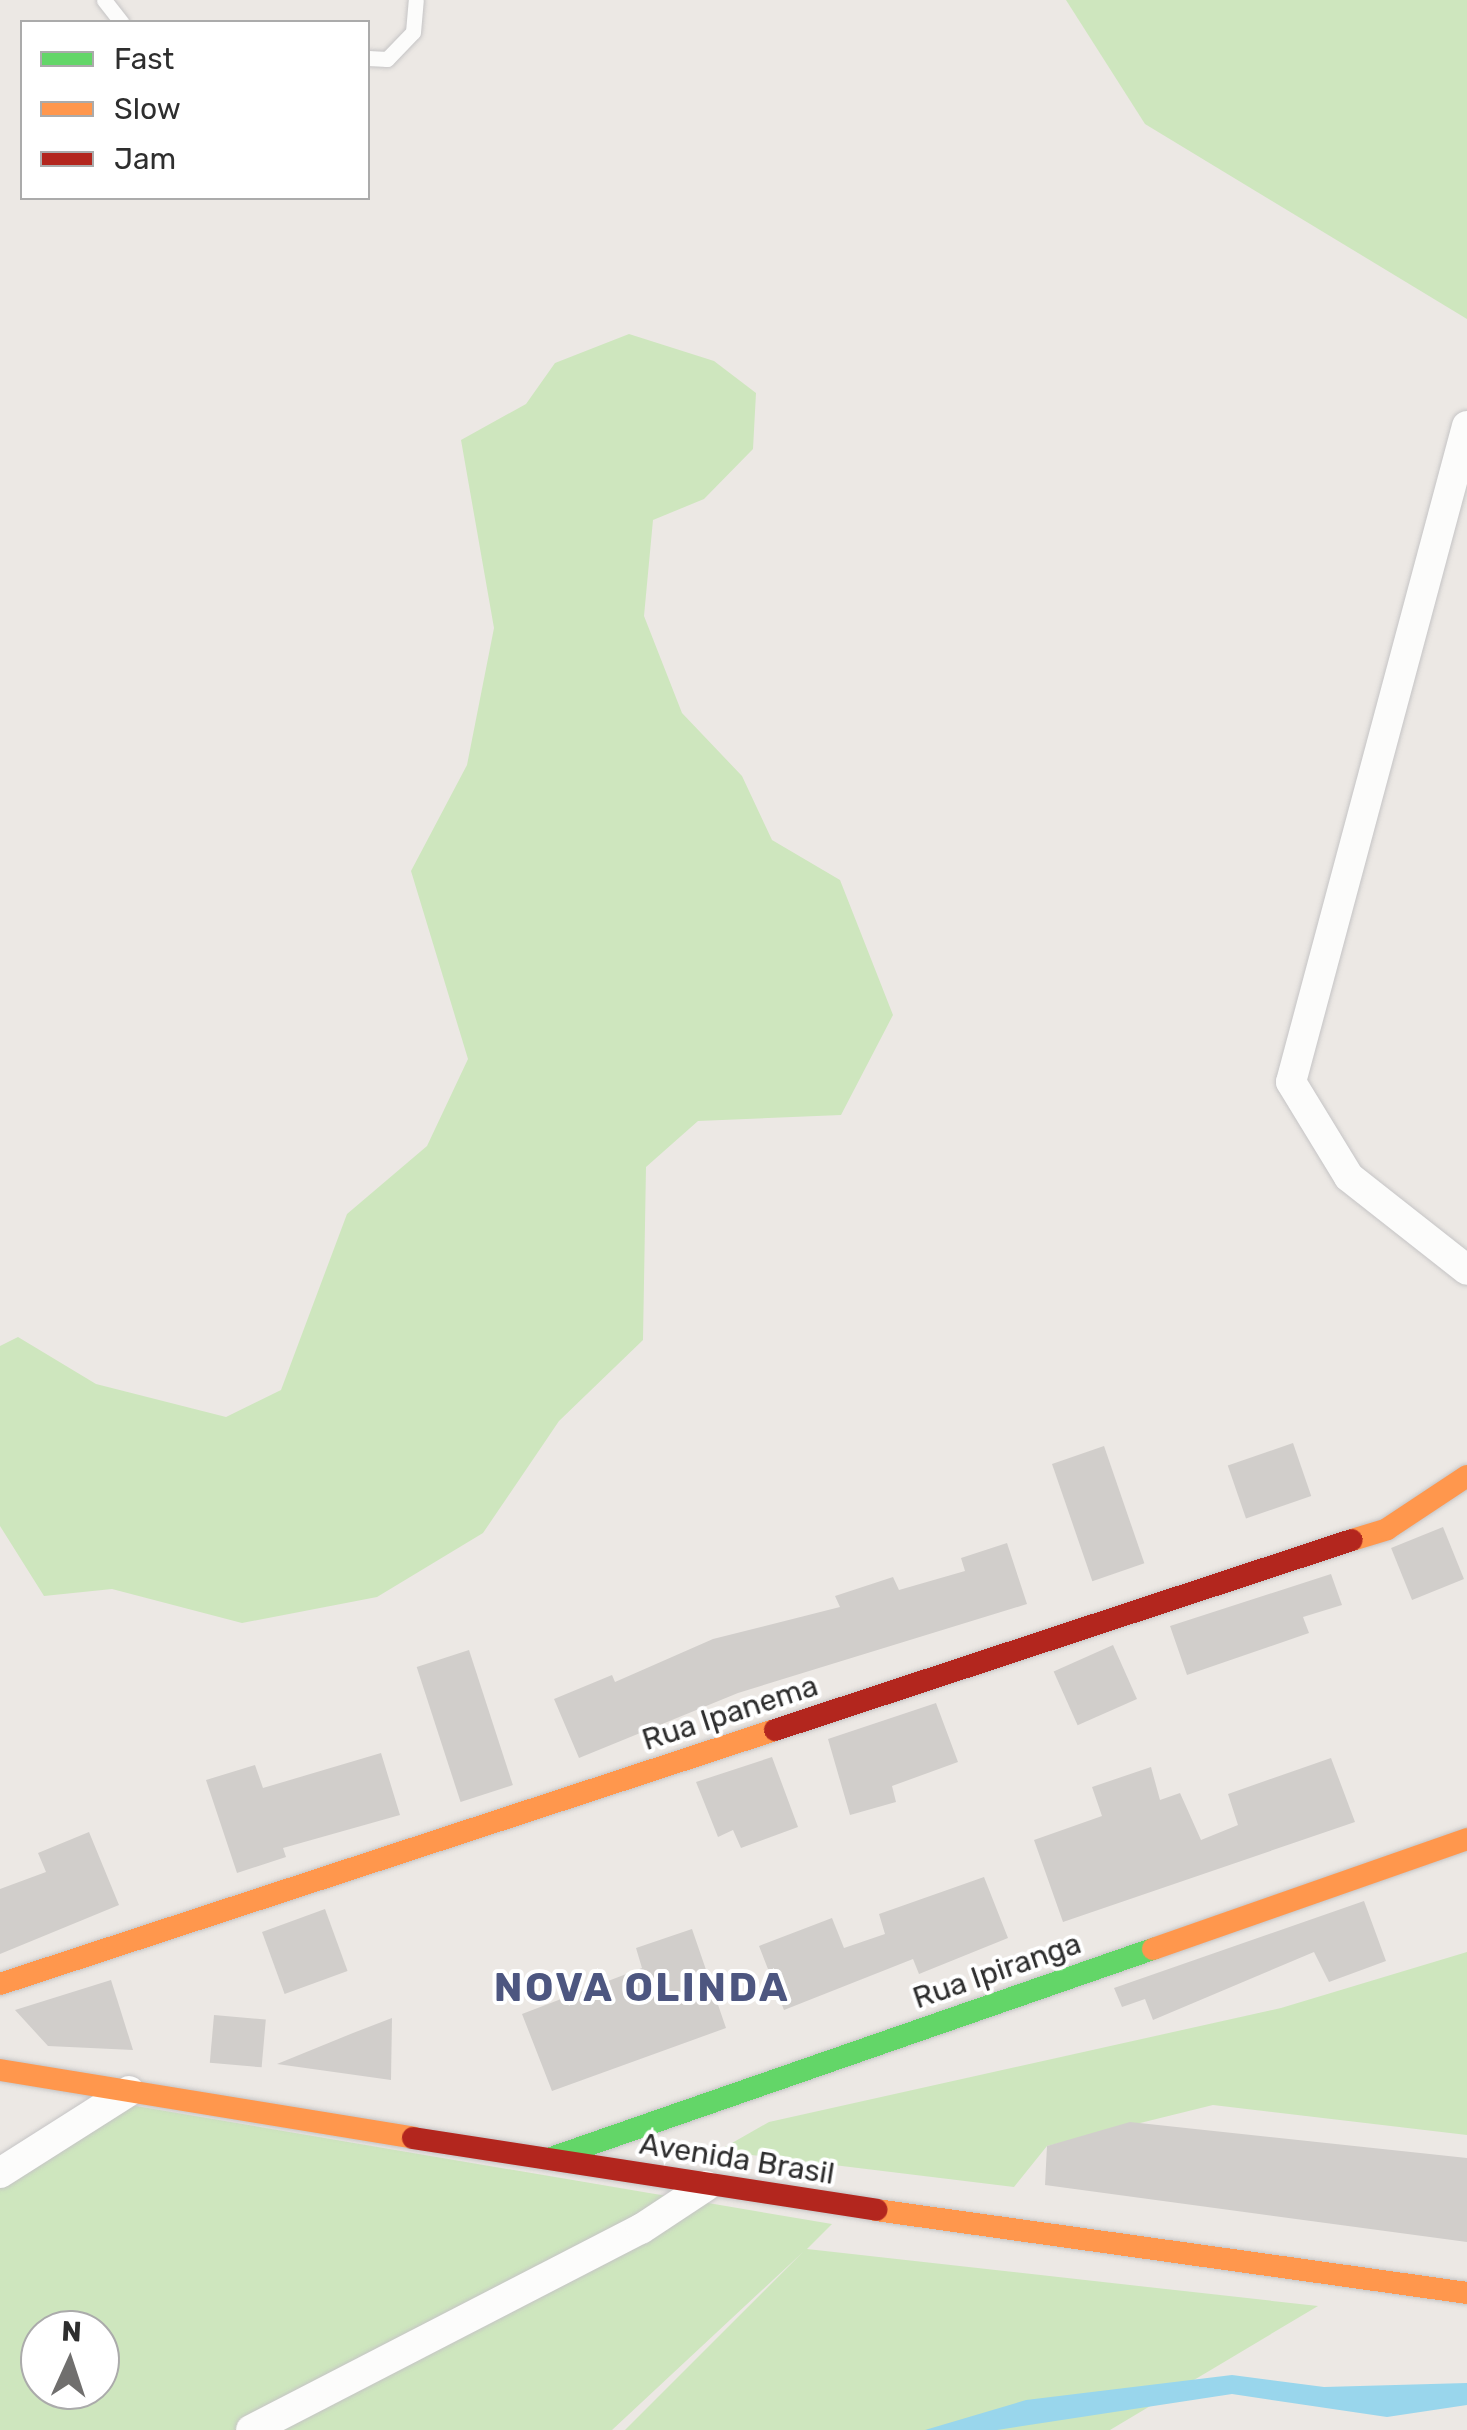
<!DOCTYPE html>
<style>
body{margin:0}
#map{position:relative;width:1467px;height:2430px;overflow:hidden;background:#ece8e4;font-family:Rubik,sans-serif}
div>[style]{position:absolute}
.green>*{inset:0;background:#cee6be}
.water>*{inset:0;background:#99d6ec}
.building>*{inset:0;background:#d1cecb;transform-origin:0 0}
.roads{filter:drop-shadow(0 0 2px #c5c4c5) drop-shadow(0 0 2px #c5c4c5)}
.lane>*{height:15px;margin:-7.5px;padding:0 7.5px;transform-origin:7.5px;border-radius:7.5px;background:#fcfcfb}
.street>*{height:30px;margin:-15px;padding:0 15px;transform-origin:15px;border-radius:15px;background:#fcfcfb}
.fast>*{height:22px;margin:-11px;padding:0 11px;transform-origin:11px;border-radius:11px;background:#63d668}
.slow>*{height:22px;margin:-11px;padding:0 11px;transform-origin:11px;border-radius:11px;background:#ff974d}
.jam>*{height:22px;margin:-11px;padding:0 11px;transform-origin:11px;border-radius:11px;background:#b3261e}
span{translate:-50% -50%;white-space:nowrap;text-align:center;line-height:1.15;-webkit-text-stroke:8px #fff;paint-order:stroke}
.street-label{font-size:30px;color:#2e2e2e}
.district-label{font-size:40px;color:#4d5680;font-weight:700;letter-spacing:2.5px}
.legend{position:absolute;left:20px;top:20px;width:350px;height:180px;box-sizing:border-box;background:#fff;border:2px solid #ababab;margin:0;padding:12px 18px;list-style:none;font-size:30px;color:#2e2e2e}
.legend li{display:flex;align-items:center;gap:20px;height:50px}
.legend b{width:50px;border:2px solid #ababab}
.north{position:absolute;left:20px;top:2310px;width:100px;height:100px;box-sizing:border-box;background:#fff;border:2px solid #ababab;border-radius:50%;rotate:3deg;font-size:28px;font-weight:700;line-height:40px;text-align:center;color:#2e2e2e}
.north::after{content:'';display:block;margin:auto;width:35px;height:45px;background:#706f6e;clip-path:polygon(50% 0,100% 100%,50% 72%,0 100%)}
</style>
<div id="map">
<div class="green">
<i style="clip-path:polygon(1066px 0,1467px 0,1467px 319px,1145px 124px)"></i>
<i style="clip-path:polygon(629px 334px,714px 361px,756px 393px,753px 449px,704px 499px,653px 520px,644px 616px,682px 713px,742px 776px,772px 840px,840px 880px,893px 1015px,841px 1115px,698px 1121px,646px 1167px,643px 1340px,559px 1421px,483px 1533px,377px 1597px,242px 1623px,112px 1589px,44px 1596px,0 1526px,0 1346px,18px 1337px,96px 1384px,226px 1417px,281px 1390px,347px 1214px,427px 1146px,468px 1059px,411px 871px,467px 765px,494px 628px,461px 440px,526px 404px,555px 363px)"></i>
<i style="clip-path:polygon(1467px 1952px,1467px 2135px,1213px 2105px,1047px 2146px,1014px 2187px,718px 2151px,769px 2122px,1281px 2008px)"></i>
<i style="clip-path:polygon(evenodd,124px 2104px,832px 2224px,807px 2249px,1318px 2306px,1110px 2430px,625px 2430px,803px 2252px,612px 2430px,0 2430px,0 2184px,124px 2104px,40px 2330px,100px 2330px,100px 2390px,40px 2390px,40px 2330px)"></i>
</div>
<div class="water">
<i style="clip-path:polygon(1232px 2375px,1324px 2387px,1467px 2383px,1467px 2405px,1387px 2417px,1232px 2394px,997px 2430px,925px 2430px,1026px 2400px)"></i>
</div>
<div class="building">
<i style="left:1293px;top:1443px;width:56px;height:69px;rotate:71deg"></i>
<i style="left:1104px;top:1446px;width:124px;height:55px;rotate:71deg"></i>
<i style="left:1443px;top:1527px;width:56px;height:56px;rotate:68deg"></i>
<i style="clip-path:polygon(1007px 1543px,1027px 1604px,738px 1693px,579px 1758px,554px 1699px,612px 1675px,615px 1682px,713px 1639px,840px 1607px,835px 1596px,893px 1577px,899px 1590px,965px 1571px,961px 1558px)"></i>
<i style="clip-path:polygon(1331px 1574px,1342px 1605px,1303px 1617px,1309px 1633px,1187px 1675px,1170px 1626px)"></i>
<i style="left:1113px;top:1645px;width:59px;height:65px;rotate:66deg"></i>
<i style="left:469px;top:1650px;width:142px;height:55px;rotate:72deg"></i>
<i style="clip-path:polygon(936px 1703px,958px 1762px,892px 1786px,896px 1802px,850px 1815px,828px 1739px)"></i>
<i style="clip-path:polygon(381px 1753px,400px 1815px,283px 1848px,286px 1857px,237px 1873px,206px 1780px,255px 1765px,263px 1788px)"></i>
<i style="clip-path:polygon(772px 1757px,798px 1827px,741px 1848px,733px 1830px,718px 1837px,696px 1782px)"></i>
<i style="clip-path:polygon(1331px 1758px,1355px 1822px,1063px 1922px,1034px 1840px,1102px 1816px,1092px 1787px,1151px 1767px,1160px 1800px,1180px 1793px,1201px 1840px,1238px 1825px,1228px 1794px)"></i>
<i style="clip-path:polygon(89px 1832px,119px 1905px,0 1954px,0 1889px,46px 1872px,38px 1853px)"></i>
<i style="clip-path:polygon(984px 1877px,1008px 1938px,919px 1974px,913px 1959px,784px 2010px,759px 1946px,832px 1918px,844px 1948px,885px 1934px,879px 1914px)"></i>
<i style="clip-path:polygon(1364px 1901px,1386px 1961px,1329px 1982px,1314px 1952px,1153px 2020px,1145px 1999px,1122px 2007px,1114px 1988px)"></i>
<i style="left:325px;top:1909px;width:66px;height:67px;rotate:70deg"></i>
<i style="clip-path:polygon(692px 1929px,726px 2028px,552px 2091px,522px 2014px,642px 1968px,636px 1948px)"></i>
<i style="clip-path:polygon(111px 1980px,133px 2050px,48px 2046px,15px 2010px)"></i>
<i style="left:214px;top:2015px;width:52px;height:48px;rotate:5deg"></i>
<i style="clip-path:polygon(392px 2018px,391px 2080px,277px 2064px,353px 2033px)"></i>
<i style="clip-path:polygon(1130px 2122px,1467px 2158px,1467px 2242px,1045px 2185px,1047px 2146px)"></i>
</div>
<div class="roads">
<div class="lane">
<i style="left:104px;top:0;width:28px;rotate:52deg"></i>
<i style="left:368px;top:58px;width:19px;rotate:3deg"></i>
<i style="left:387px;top:59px;width:37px;rotate:-46deg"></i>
<i style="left:413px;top:32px;width:32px;rotate:-85deg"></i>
</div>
<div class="street">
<i style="left:1467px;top:426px;width:679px;rotate:105.02deg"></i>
<i style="left:1291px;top:1082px;width:111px;rotate:58.6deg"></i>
<i style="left:1349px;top:1177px;width:150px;rotate:38.2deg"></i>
<i style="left:0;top:2173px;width:153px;rotate:-32.4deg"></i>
<i style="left:251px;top:2430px;width:439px;rotate:-27.3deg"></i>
<i style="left:641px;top:2229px;width:78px;rotate:-33.5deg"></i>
</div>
<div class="fast">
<i style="left:551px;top:2158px;width:637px;rotate:-19.15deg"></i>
</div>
<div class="slow">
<i style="left:1352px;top:1540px;width:37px;rotate:-17deg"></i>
<i style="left:1387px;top:1529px;width:96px;rotate:-33.5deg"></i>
<i style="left:1153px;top:1949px;width:333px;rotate:-19.3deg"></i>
<i style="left:0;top:1984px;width:816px;rotate:-18.15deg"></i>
<i style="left:0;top:2070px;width:419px;rotate:9.3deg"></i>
<i style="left:876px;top:2210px;width:597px;rotate:7.99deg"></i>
</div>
<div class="jam">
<i style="left:775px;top:1730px;width:607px;rotate:-18.23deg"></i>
<i style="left:413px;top:2138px;width:469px;rotate:8.8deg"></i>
</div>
</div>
<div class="street-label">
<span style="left:730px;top:1713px;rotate:-18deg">Rua Ipanema</span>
<span style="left:997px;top:1971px;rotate:-19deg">Rua Ipiranga</span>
<span style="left:737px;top:2159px;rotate:9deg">Avenida Brasil</span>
</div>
<div class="district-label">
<span style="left:642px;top:1988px">NOVA OLINDA</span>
</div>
<ul class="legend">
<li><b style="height:12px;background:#63d668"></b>Fast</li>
<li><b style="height:12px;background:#ff974d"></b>Slow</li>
<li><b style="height:12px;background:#b3261e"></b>Jam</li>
</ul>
<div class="north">N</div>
</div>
